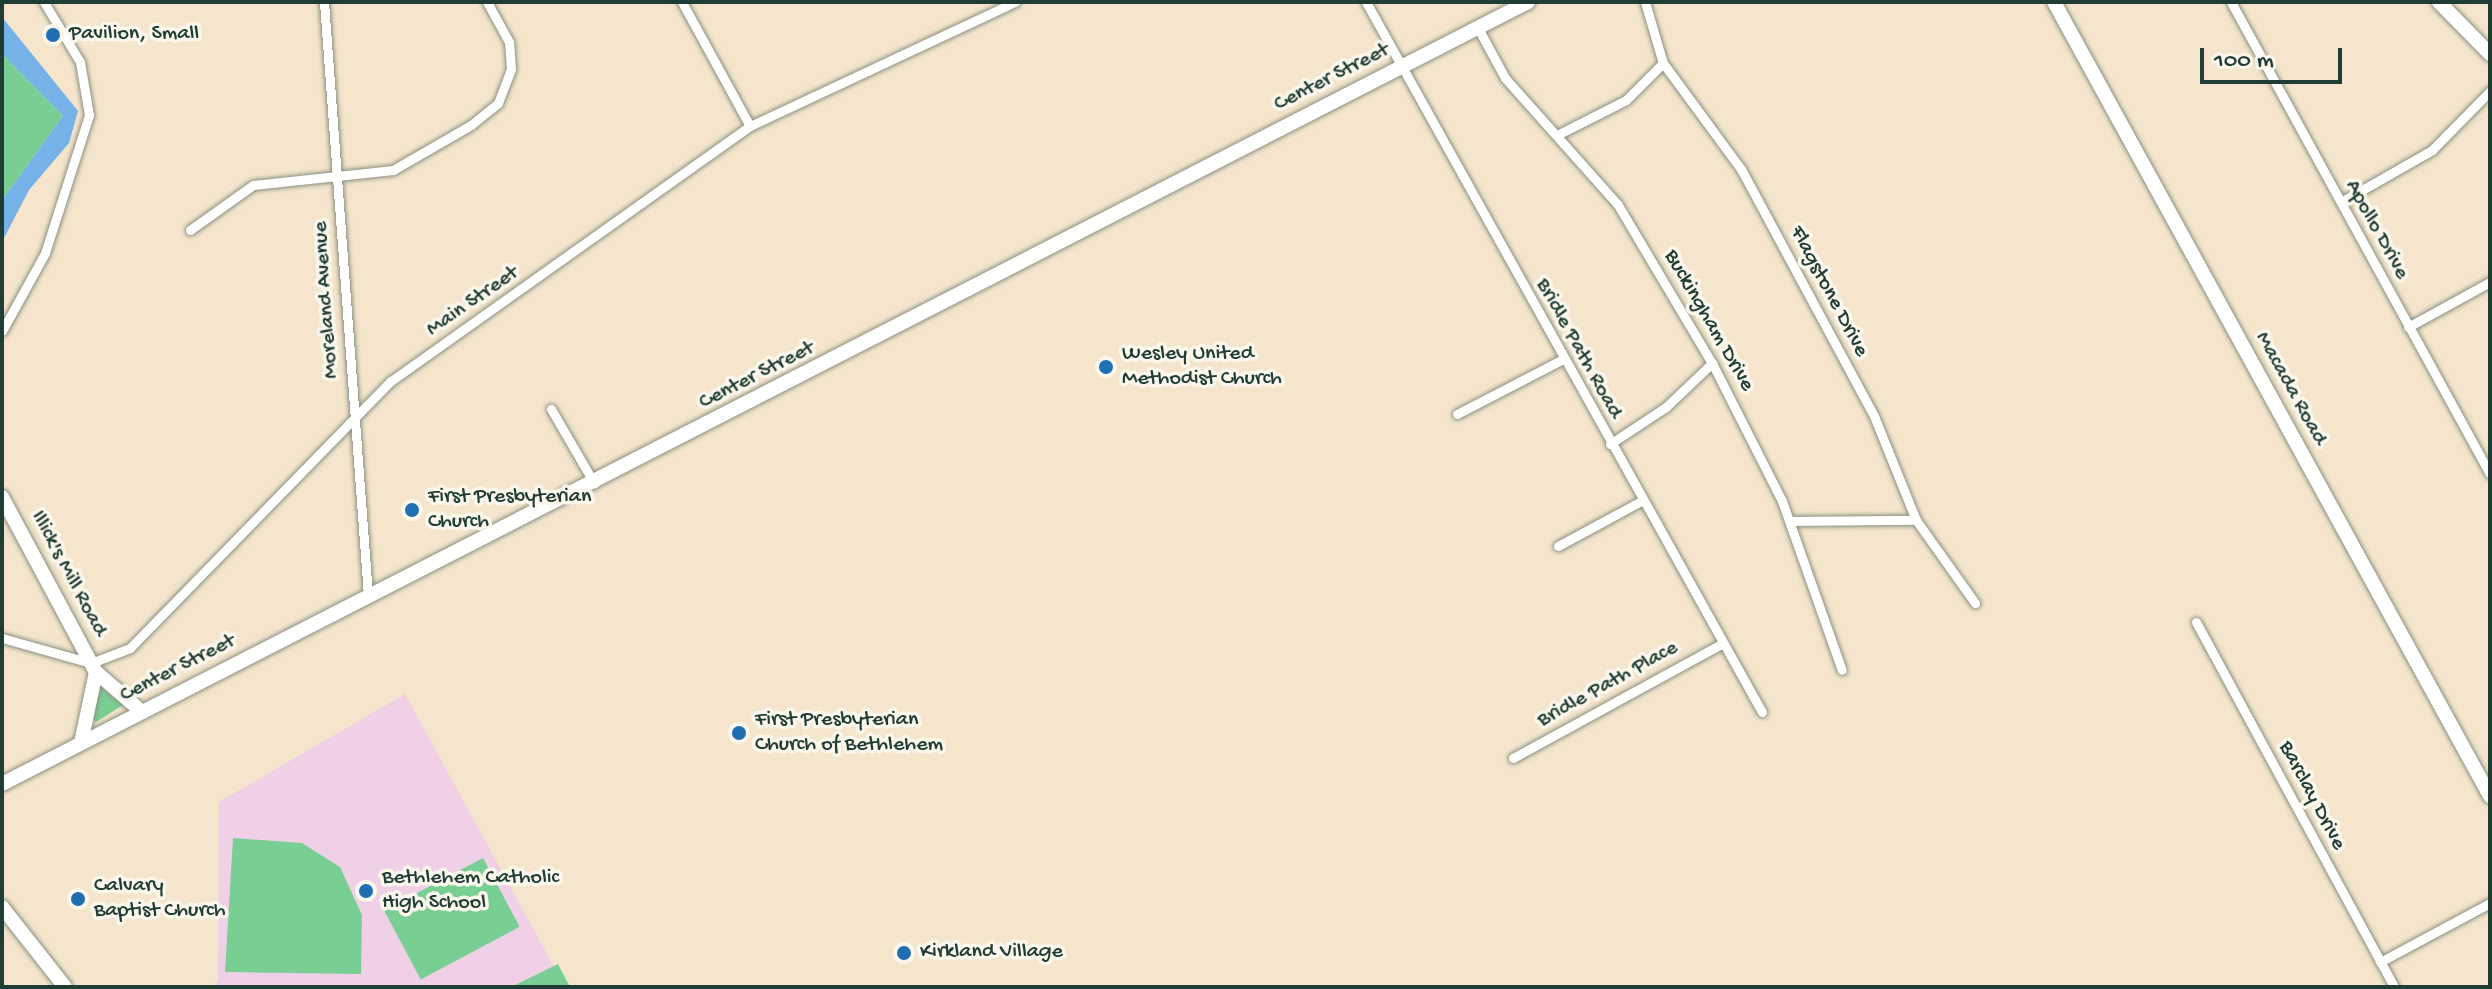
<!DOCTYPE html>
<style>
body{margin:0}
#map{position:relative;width:2492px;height:989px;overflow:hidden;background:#f4e5cc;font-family:"Gochi Hand",sans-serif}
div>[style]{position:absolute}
.built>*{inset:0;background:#efd0e6}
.green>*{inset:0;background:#79cf93;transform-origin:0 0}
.water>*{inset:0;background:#76b2e8}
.roads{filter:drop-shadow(0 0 2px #8a9180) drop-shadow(0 0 2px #8a9180)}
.street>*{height:9px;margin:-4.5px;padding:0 4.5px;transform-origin:4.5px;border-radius:4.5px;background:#fff}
.secondary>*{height:14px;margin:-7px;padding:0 7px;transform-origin:7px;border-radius:7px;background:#fff}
.primary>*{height:14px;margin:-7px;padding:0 7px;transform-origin:7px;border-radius:7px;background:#fff}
.dots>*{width:22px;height:22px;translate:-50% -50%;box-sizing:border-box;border:4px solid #fbf7ec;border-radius:50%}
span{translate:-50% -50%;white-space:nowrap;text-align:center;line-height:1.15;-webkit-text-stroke:7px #fbf7ec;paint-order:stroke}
.poi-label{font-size:22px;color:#1f3d34}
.left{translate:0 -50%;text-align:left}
.street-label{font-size:22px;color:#1f3d34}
.frame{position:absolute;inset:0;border:4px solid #1f3d34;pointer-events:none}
.scale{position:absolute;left:2200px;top:48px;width:142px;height:36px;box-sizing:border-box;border:4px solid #1f3d34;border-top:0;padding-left:10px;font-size:24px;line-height:28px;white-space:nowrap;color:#1f3d34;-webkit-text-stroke:6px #fbf7ec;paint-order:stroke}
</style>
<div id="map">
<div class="built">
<i style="clip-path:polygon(405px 694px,565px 987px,212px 987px,218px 981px,219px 802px)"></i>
</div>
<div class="green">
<i style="clip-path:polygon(2px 54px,63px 116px,2px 200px)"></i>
<i style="clip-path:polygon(101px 687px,123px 705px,96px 722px,90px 717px)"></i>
<i style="clip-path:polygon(233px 838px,302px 843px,340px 867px,362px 915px,361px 974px,225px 972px)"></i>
<i style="left:483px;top:858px;width:78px;height:112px;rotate:62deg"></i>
<i style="clip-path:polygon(558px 964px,570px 987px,511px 987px)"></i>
</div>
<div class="water">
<i style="clip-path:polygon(2px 17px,78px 111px,69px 143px,29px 190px,2px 242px,2px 200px,63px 116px,2px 54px)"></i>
</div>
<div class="roads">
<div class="street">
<i style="left:324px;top:2px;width:596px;rotate:85.76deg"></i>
<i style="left:682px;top:2px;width:141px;rotate:61.3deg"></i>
<i style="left:1366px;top:2px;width:813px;rotate:60.85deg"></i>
<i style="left:1645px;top:2px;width:64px;rotate:73.6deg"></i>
<i style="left:1663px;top:63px;width:132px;rotate:53.7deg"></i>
<i style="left:1741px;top:169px;width:281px;rotate:61.7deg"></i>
<i style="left:1874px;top:416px;width:112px;rotate:68deg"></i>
<i style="left:1916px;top:520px;width:102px;rotate:54.6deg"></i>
<i style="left:2231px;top:2px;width:538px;rotate:61.25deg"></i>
<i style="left:1478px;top:28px;width:57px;rotate:61.6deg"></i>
<i style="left:1505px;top:78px;width:170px;rotate:48.3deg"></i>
<i style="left:1618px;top:205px;width:184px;rotate:59.3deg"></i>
<i style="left:1712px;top:363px;width:155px;rotate:63.1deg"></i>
<i style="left:1782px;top:501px;width:179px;rotate:70.5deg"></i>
<i style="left:1561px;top:133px;width:73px;rotate:-26.9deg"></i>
<i style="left:1626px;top:100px;width:52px;rotate:-45deg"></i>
<i style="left:2341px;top:202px;width:105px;rotate:-29.7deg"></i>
<i style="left:2432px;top:150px;width:83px;rotate:-45.5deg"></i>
<i style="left:190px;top:230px;width:77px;rotate:-35.5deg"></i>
<i style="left:253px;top:185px;width:141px;rotate:-6.1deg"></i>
<i style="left:393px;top:170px;width:90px;rotate:-30deg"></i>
<i style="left:471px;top:125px;width:35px;rotate:-39deg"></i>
<i style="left:498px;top:103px;width:36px;rotate:-69deg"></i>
<i style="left:511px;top:69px;width:27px;rotate:-94deg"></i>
<i style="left:509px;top:42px;width:46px;rotate:-118.8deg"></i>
<i style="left:2408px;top:327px;width:94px;rotate:-28.8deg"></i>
<i style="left:2px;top:331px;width:89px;rotate:-61.1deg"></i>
<i style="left:45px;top:253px;width:145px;rotate:-72.3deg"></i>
<i style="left:89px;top:115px;width:54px;rotate:-99.6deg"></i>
<i style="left:80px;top:62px;width:70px;rotate:-121deg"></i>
<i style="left:551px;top:409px;width:86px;rotate:59.8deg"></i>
<i style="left:1457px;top:414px;width:119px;rotate:-27.4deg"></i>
<i style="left:1610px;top:444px;width:67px;rotate:-33.5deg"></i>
<i style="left:1666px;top:407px;width:64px;rotate:-43.7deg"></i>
<i style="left:1790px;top:521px;width:126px;rotate:-0.5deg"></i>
<i style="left:1558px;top:546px;width:97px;rotate:-28.4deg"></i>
<i style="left:2196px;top:622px;width:415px;rotate:61.5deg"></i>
<i style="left:2px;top:638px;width:92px;rotate:15.7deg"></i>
<i style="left:91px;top:663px;width:42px;rotate:-21deg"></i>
<i style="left:130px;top:648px;width:373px;rotate:-45.7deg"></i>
<i style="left:391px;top:381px;width:440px;rotate:-35.4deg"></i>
<i style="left:750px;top:126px;width:293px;rotate:-25.1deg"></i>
<i style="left:1513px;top:758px;width:237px;rotate:-28.7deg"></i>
<i style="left:2380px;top:962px;width:125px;rotate:-28.2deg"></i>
</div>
<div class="secondary">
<i style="left:2054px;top:2px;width:906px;rotate:61.23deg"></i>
<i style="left:2439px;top:2px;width:73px;rotate:45.6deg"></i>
<i style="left:2px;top:497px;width:199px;rotate:61.8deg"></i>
<i style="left:96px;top:672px;width:61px;rotate:41deg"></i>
<i style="left:81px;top:743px;width:73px;rotate:-78.1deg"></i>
<i style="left:2px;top:907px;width:102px;rotate:51.8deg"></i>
</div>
<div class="primary">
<i style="left:2px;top:784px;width:1715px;rotate:-27.13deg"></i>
</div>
</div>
<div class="dots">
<i style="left:53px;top:35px;background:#1f6fb2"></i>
<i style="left:1106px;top:367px;background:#1f6fb2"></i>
<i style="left:412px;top:510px;background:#1f6fb2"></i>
<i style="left:739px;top:733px;background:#1f6fb2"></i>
<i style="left:366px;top:891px;background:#1f6fb2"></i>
<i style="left:78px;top:899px;background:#1f6fb2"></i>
<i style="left:904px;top:953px;background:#1f6fb2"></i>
</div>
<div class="poi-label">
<span class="left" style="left:69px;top:35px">Pavilion, Small</span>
<span class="left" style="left:1122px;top:367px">Wesley United<br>Methodist Church</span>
<span class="left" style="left:428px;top:510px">First Presbyterian<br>Church</span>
<span class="left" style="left:755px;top:733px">First Presbyterian<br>Church of Bethlehem</span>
<span class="left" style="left:382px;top:891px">Bethlehem Catholic<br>High School</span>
<span class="left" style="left:94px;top:899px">Calvary<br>Baptist Church</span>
<span class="left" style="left:920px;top:953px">Kirkland Village</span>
</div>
<div class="street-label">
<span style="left:1332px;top:78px;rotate:-27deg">Center Street</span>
<span style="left:2376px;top:230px;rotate:61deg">Apollo Drive</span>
<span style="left:1828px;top:292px;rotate:62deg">Flagstone Drive</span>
<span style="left:327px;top:300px;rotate:-94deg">Moreland Avenue</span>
<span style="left:473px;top:302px;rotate:-35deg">Main Street</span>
<span style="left:1708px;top:321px;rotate:60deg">Buckingham Drive</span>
<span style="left:1578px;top:349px;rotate:61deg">Bridle Path Road</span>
<span style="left:757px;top:376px;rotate:-27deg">Center Street</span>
<span style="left:2290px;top:389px;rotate:61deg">Macada Road</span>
<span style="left:68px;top:574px;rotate:62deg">Illick's Mill Road</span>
<span style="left:178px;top:669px;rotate:-27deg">Center Street</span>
<span style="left:1608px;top:685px;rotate:-29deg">Bridle Path Place</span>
<span style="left:2311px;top:796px;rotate:62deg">Barclay Drive</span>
</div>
<div class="frame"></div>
<div class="scale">100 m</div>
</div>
